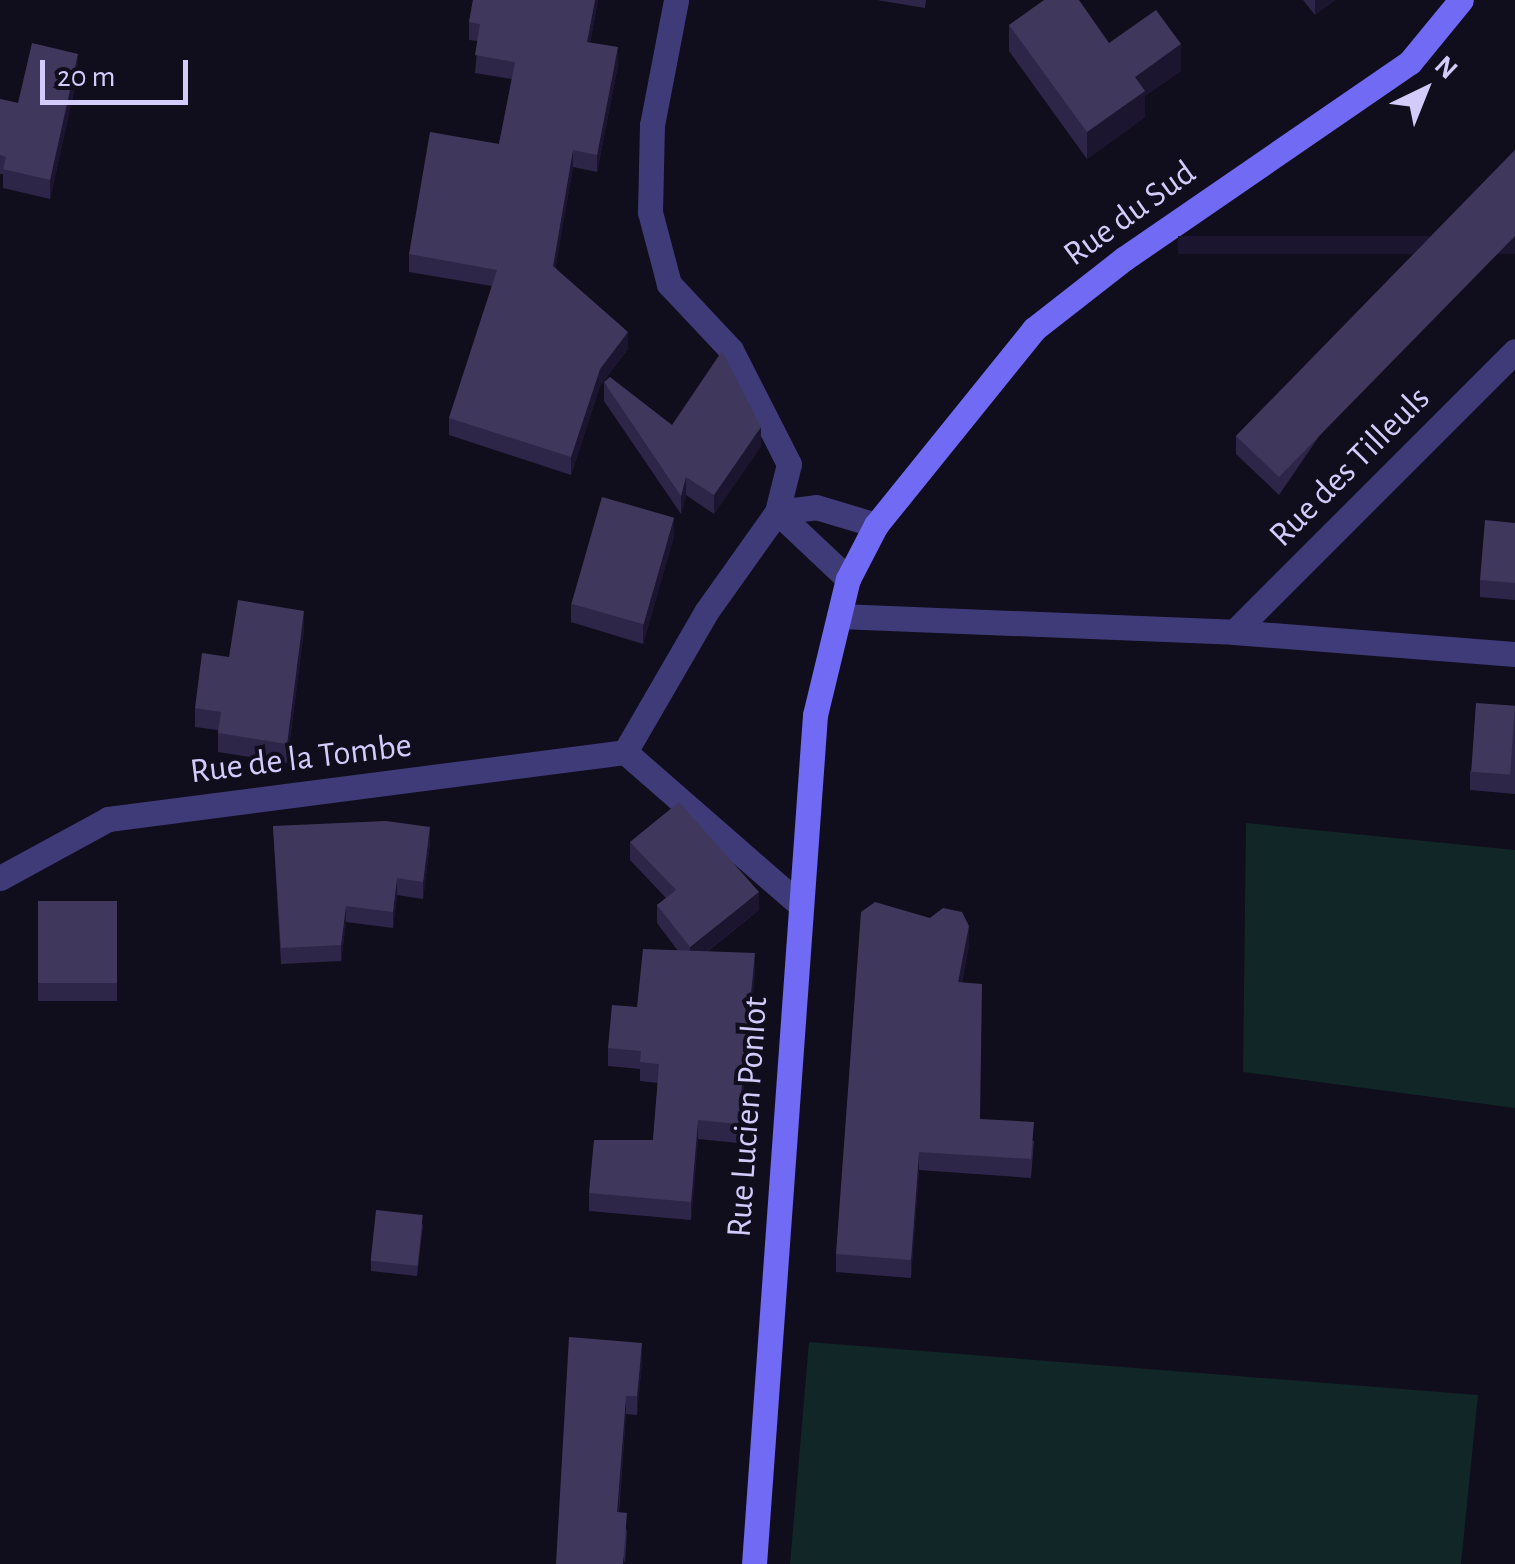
<!DOCTYPE html>
<style>
body{margin:0}
#map{position:relative;width:1515px;height:1564px;overflow:hidden;background:#100d1d;font-family:"Alegreya Sans",sans-serif}
div>[style]{position:absolute}
.green>*{inset:0;background:#112626}
.street>*{height:25px;margin:-12.5px;padding:0 12.5px;transform-origin:12.5px;border-radius:12.5px;background:#3f3b79}
.secondary>*{height:25px;margin:-12.5px;padding:0 12.5px;transform-origin:12.5px;border-radius:12.5px;background:#716af4}
.wall>*{inset:0;background:#2e2649;transform-origin:0 0}
.shaded-wall>*{inset:0;background:#1b1530;transform-origin:0 0}
.building>*{inset:0;background:#40385c;transform-origin:0 0}
span{translate:-50% -50%;white-space:nowrap;text-align:center;line-height:1.15;-webkit-text-stroke:8px #100d1d;paint-order:stroke}
.street-label{font-size:35px;color:#d3ccfb}
.north{position:absolute;left:1375px;top:40px;width:100px;height:100px;-webkit-text-stroke:8px #100d1d;paint-order:stroke;rotate:43deg;font-size:28px;font-weight:700;line-height:40px;text-align:center;color:#d3ccfb}
.north::after{content:'';display:block;margin:auto;width:35px;height:45px;background:#d3ccfb;clip-path:polygon(50% 0,100% 100%,50% 72%,0 100%)}
.scale{position:absolute;left:40px;top:60px;width:148px;height:45px;box-sizing:border-box;border:5px solid #d3ccfb;border-top:0;padding-left:12px;font-size:30px;line-height:35px;white-space:nowrap;color:#d3ccfb;-webkit-text-stroke:8px #100d1d;paint-order:stroke}
</style>
<div id="map">
<div class="green">
<i style="clip-path:polygon(1246px 823px,1515px 850px,1515px 1108px,1243px 1072px)"></i>
<i style="clip-path:polygon(809px 1342px,1478px 1395px,1461px 1564px,790px 1564px)"></i>
</div>
<div class="street">
<i style="left:777px;top:512px;width:39px;rotate:-7deg"></i>
<i style="left:816px;top:507px;width:63px;rotate:16.7deg"></i>
<i style="left:777px;top:512px;width:98px;rotate:43.3deg"></i>
<i style="left:839px;top:616px;width:395px;rotate:2.3deg"></i>
<i style="left:1234px;top:632px;width:282px;rotate:4.5deg"></i>
<i style="left:1234px;top:632px;width:397px;rotate:-45deg"></i>
<i style="left:625px;top:752px;width:162px;rotate:-59.9deg"></i>
<i style="left:706px;top:612px;width:123px;rotate:-54.6deg"></i>
<i style="left:777px;top:512px;width:49px;rotate:-76deg"></i>
<i style="left:789px;top:464px;width:128px;rotate:-117deg"></i>
<i style="left:731px;top:350px;width:91px;rotate:-133.2deg"></i>
<i style="left:669px;top:284px;width:74px;rotate:-104.8deg"></i>
<i style="left:650px;top:212px;width:87px;rotate:-88.7deg"></i>
<i style="left:652px;top:125px;width:127px;rotate:-79.1deg"></i>
<i style="left:625px;top:752px;width:230px;rotate:41.1deg"></i>
<i style="left:0;top:878px;width:123px;rotate:-28.6deg"></i>
<i style="left:108px;top:819px;width:521px;rotate:-7.38deg"></i>
</div>
<div class="secondary">
<i style="left:754px;top:1564px;width:851px;rotate:-85.89deg"></i>
<i style="left:815px;top:715px;width:140px;rotate:-76.4deg"></i>
<i style="left:848px;top:579px;width:61px;rotate:-62.6deg"></i>
<i style="left:876px;top:525px;width:252px;rotate:-51.1deg"></i>
<i style="left:1034px;top:329px;width:115px;rotate:-38deg"></i>
<i style="left:1125px;top:258px;width:346px;rotate:-34.5deg"></i>
<i style="left:1410px;top:62px;width:80px;rotate:-50.6deg"></i>
</div>
<div class="wall">
<i style="clip-path:polygon(473px 0,598px 0,590px 43px,618px 65px,597px 172px,573px 167px,555px 269px,628px 349px,600px 386px,571px 475px,449px 435px,449px 418px,492px 286px,409px 272px,409px 254px,499px 144px,512px 79px,475px 73px,478px 41px,469px 40px,469px 22px)"></i>
<i style="clip-path:polygon(877px 0,926px 0,925px 8px)"></i>
<i style="clip-path:polygon(1303px 0,1335px 0,1315px 15px)"></i>
<i style="clip-path:polygon(1009px 25px,1109px 43px,1181px 71px,1145px 96px,1145px 117px,1087px 159px,1009px 51px)"></i>
<i style="clip-path:polygon(78px 73px,50px 199px,3px 188px,3px 174px,0 174px,0 99px,18px 103px)"></i>
<i style="clip-path:polygon(1515px 150px,1279px 495px,1236px 454px,1236px 436px)"></i>
<i style="clip-path:polygon(604px 382px,672px 425px,761px 446px,714px 514px,686px 495px,681px 514px,604px 401px)"></i>
<i style="clip-path:polygon(1515px 523px,1515px 600px,1480px 597px,1480px 580px)"></i>
<i style="clip-path:polygon(674px 536px,643px 644px,571px 622px,571px 604px)"></i>
<i style="clip-path:polygon(304px 630px,287px 763px,218px 752px,218px 730px,195px 727px,195px 708px,229px 657px)"></i>
<i style="clip-path:polygon(1515px 706px,1515px 794px,1470px 790px,1470px 772px)"></i>
<i style="clip-path:polygon(273px 826px,430px 843px,423px 899px,397px 895px,393px 928px,346px 922px,341px 961px,281px 964px)"></i>
<i style="clip-path:polygon(630px 842px,759px 910px,707px 952px,755px 972px,738px 1143px,698px 1139px,691px 1220px,589px 1211px,589px 1193px,653px 1140px,658px 1083px,640px 1081px,640px 1069px,608px 1066px,608px 1048px,678px 951px,657px 923px,657px 905px,666px 898px,630px 860px)"></i>
<i style="left:38px;top:901px;width:79px;height:100px"></i>
<i style="clip-path:polygon(969px 945px,962px 982px,980px 1119px,1034px 1141px,1031px 1178px,919px 1170px,911px 1278px,836px 1272px,836px 1254px)"></i>
<i style="clip-path:polygon(423px 1224px,417px 1276px,371px 1271px,371px 1261px)"></i>
<i style="clip-path:polygon(569px 1337px,642px 1361px,637px 1415px,626px 1414px,619px 1512px,627px 1531px,625px 1564px)"></i>
</div>
<div class="shaded-wall">
<i style="clip-path:polygon(595px 0,598px 0,587px 60px,587px 42px)"></i>
<i style="clip-path:polygon(1315px 0,1335px 0,1315px 15px)"></i>
<i style="clip-path:polygon(1181px 44px,1181px 71px,1145px 96px,1145px 117px,1087px 159px,1087px 132px,1135px 77px)"></i>
<i style="clip-path:polygon(618px 47px,618px 65px,597px 172px,597px 155px)"></i>
<i style="clip-path:polygon(78px 54px,78px 73px,50px 199px,50px 180px)"></i>
<i style="clip-path:polygon(573px 150px,573px 167px,553px 284px,553px 266px)"></i>
<i style="left:1515px;top:236px;width:18px;height:337px;rotate:90deg"></i>
<i style="clip-path:polygon(628px 332px,628px 349px,600px 386px,571px 475px,571px 457px,600px 369px)"></i>
<i style="clip-path:polygon(761px 427px,761px 446px,714px 514px,714px 495px)"></i>
<i style="clip-path:polygon(686px 477px,686px 495px,681px 514px,681px 496px)"></i>
<i style="clip-path:polygon(674px 518px,674px 536px,643px 644px,643px 626px)"></i>
<i style="clip-path:polygon(304px 611px,304px 630px,287px 763px,287px 744px)"></i>
<i style="clip-path:polygon(430px 827px,430px 843px,423px 899px,423px 882px)"></i>
<i style="clip-path:polygon(397px 878px,397px 895px,393px 928px,393px 912px)"></i>
<i style="clip-path:polygon(759px 892px,759px 910px,690px 965px,690px 947px)"></i>
<i style="clip-path:polygon(346px 906px,346px 922px,341px 961px,341px 945px)"></i>
<i style="clip-path:polygon(969px 926px,969px 945px,958px 1000px,958px 982px)"></i>
<i style="clip-path:polygon(755px 953px,755px 972px,738px 1143px,738px 1124px)"></i>
<i style="clip-path:polygon(698px 1120px,698px 1139px,691px 1220px,691px 1202px)"></i>
<i style="clip-path:polygon(919px 1152px,919px 1170px,911px 1278px,911px 1260px)"></i>
<i style="clip-path:polygon(642px 1343px,642px 1361px,637px 1415px,637px 1396px)"></i>
<i style="clip-path:polygon(626px 1396px,626px 1414px,617px 1531px,617px 1512px)"></i>
</div>
<div class="building">
<i style="clip-path:polygon(473px 0,595px 0,587px 42px,618px 47px,597px 155px,573px 150px,553px 266px,628px 332px,600px 369px,571px 457px,449px 418px,497px 270px,409px 254px,430px 132px,499px 144px,515px 62px,475px 55px,480px 24px,469px 22px)"></i>
<i style="clip-path:polygon(1044px 0,1079px 0,1109px 43px,1156px 10px,1181px 44px,1135px 77px,1145px 91px,1087px 132px,1009px 25px)"></i>
<i style="clip-path:polygon(32px 43px,78px 54px,50px 180px,3px 169px,6px 157px,0 155px,0 99px,18px 103px)"></i>
<i style="clip-path:polygon(1515px 150px,1515px 236px,1279px 477px,1236px 436px)"></i>
<i style="clip-path:polygon(722px 351px,761px 427px,714px 495px,686px 477px,681px 496px,604px 382px,610px 377px,672px 425px)"></i>
<i style="left:602px;top:497px;width:75px;height:111px;rotate:16deg"></i>
<i style="clip-path:polygon(1485px 520px,1515px 523px,1515px 583px,1480px 580px)"></i>
<i style="clip-path:polygon(238px 600px,304px 611px,287px 744px,218px 733px,221px 712px,195px 708px,202px 653px,229px 657px)"></i>
<i style="left:1476px;top:703px;width:39px;height:69px;rotate:4deg"></i>
<i style="clip-path:polygon(679px 802px,759px 892px,690px 947px,657px 905px,676px 890px,630px 842px)"></i>
<i style="clip-path:polygon(386px 821px,430px 827px,423px 882px,397px 878px,393px 912px,346px 906px,341px 945px,281px 948px,273px 826px)"></i>
<i style="left:38px;top:901px;width:79px;height:82px"></i>
<i style="clip-path:polygon(875px 902px,930px 918px,943px 908px,962px 912px,969px 926px,958px 982px,982px 984px,980px 1119px,1034px 1122px,1031px 1159px,919px 1152px,911px 1260px,836px 1254px,861px 912px)"></i>
<i style="clip-path:polygon(643px 949px,755px 953px,738px 1124px,698px 1120px,691px 1202px,589px 1193px,594px 1140px,653px 1140px,659px 1064px,640px 1062px,641px 1051px,608px 1048px,612px 1005px,637px 1007px)"></i>
<i style="left:376px;top:1210px;width:47px;height:51px;rotate:6deg"></i>
<i style="clip-path:polygon(569px 1337px,642px 1343px,637px 1396px,626px 1396px,617px 1512px,627px 1513px,623px 1564px,556px 1564px)"></i>
</div>
<div class="street-label">
<span style="left:1130px;top:214px;rotate:-36deg">Rue du Sud</span>
<span style="left:1350px;top:467px;rotate:-45deg">Rue des Tilleuls</span>
<span style="left:301px;top:759px;rotate:-7deg">Rue de la Tombe</span>
<span style="left:748px;top:1117px;rotate:-86deg">Rue Lucien Ponlot</span>
</div>
<div class="north">N</div>
<div class="scale">20 m</div>
</div>
